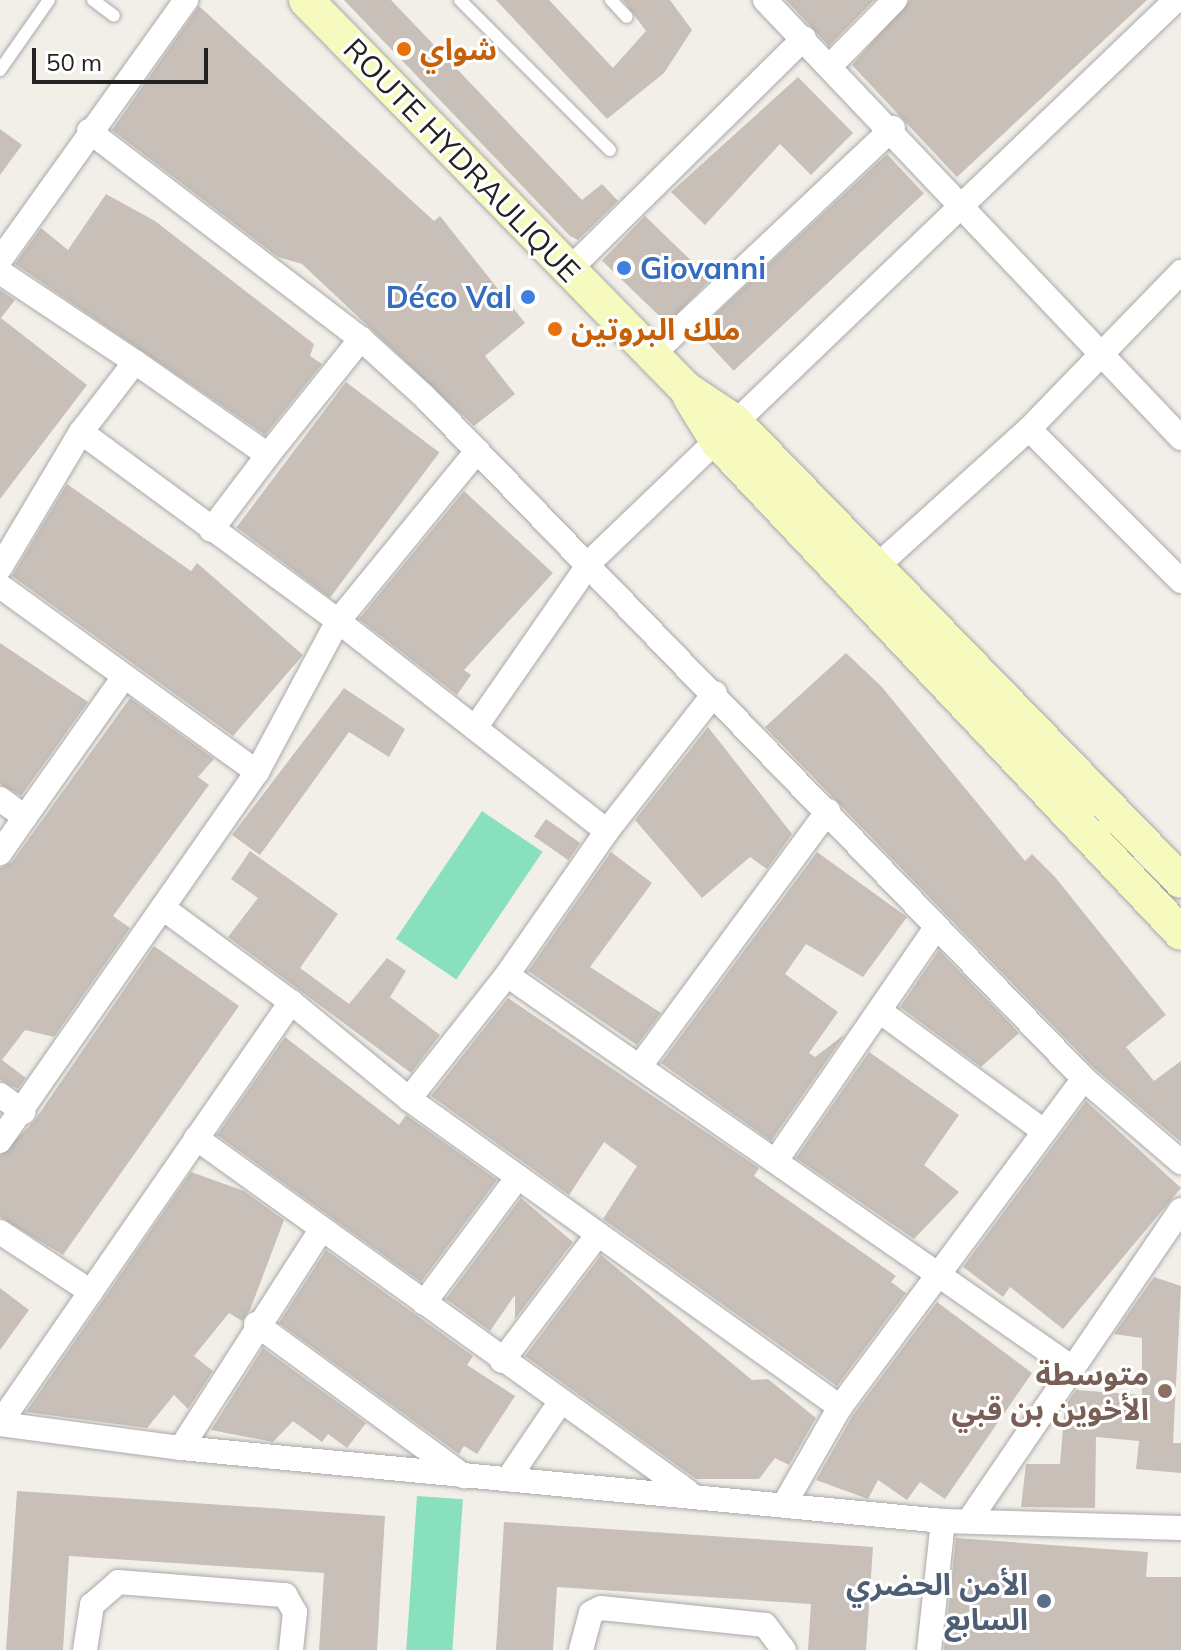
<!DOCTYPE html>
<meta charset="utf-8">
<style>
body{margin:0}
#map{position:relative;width:1181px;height:1650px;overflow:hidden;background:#f2efe9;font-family:Mulish,"Noto Sans Arabic",sans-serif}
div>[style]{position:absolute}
.pitch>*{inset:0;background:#88e0be;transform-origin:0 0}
.building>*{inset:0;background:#c7bfb8;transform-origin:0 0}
.roads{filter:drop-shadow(0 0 2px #a9a9a9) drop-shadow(0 0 2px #a9a9a9)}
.service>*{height:12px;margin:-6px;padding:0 6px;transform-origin:6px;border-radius:6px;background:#fff}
.minor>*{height:24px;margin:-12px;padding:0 12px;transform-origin:12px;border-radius:12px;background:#fff}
.secondary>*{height:34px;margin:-17px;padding:0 17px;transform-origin:17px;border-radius:17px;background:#f7fabf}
.dots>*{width:22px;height:22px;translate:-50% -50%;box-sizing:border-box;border:4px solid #fff;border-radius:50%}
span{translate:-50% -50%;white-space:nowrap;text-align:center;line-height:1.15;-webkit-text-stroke:6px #fff;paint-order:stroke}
.food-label{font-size:30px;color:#c56008;font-weight:700}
.left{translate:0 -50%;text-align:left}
.street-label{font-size:30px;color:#222}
.shop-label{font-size:30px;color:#366cbe;font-weight:700}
.right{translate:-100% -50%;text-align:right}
.education-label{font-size:30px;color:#785e54;font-weight:700}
.service-label{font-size:30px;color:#4e5e75;font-weight:700}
.scale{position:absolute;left:32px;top:48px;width:176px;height:36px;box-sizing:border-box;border:4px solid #222;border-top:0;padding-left:10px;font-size:24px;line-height:28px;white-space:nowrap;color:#222;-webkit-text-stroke:6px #fff;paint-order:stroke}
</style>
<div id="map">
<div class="pitch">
<i style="left:482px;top:811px;width:73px;height:154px;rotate:34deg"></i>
<i style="left:417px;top:1496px;width:46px;height:155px;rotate:4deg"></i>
</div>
<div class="building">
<i style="clip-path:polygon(344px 0,391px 0,582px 200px,602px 184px,618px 201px,578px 240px,570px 236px)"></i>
<i style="clip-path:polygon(496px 0,549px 0,613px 68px,646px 31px,623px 0,670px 0,692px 30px,664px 73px,607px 119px)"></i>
<i style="clip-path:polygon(786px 0,874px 0,829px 46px)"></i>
<i style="clip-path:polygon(910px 0,1147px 0,957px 177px,852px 65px)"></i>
<i style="clip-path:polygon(199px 6px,434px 221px,440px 216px,525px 323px,485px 356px,515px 394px,474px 426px,302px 264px,278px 257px,112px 130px)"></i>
<i style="clip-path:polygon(798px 77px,853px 133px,811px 175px,780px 144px,705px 225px,671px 192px)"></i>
<i style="clip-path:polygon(0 129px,22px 145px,0 175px)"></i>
<i style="left:887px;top:154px;width:54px;height:260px;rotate:47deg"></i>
<i style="clip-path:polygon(106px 194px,155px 221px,314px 344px,310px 356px,322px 364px,265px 435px,15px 264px,41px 228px,68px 250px)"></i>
<i style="left:645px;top:216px;width:91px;height:62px;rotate:44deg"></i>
<i style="clip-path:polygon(0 290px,15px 300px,1px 318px,87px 385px,0 499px)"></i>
<i style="left:346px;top:382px;width:117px;height:182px;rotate:37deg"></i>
<i style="clip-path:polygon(67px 484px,191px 571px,197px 563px,303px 655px,233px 736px,12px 576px)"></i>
<i style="clip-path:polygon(464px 491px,553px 573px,464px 670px,471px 675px,457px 695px,359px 619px)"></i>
<i style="clip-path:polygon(0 643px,88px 702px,21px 796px,0 784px)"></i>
<i style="clip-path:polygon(846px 653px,881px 686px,1025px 861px,1032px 854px,1055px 877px,1166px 1015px,1126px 1047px,1154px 1081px,1181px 1061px,1181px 1142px,1094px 1068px,765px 727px)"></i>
<i style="clip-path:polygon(344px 688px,405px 729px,389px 757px,349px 732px,260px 855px,232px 835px)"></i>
<i style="clip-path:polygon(130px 698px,214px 759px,198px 777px,209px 785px,113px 916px,130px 928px,54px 1037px,25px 1030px,2px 1060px,26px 1078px,18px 1089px,0 1080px,0 868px,12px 862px)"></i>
<i style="clip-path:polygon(708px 727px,792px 834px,767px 869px,750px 857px,702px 898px,635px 820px)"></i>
<i style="left:546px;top:819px;width:42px;height:21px;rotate:35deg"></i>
<i style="clip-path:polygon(250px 851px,338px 914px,300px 968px,349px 1004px,387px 958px,406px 971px,390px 997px,440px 1035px,411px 1073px,228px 937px,258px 898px,231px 879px)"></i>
<i style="clip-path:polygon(611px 852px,652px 883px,590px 967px,661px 1013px,637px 1045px,528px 971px)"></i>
<i style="clip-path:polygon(817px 852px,907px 917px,863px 977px,806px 944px,785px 974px,838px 1012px,809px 1053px,815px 1057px,845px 1034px,771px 1141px,661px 1063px)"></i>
<i style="clip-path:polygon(154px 946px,239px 1006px,63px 1255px,0 1217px,0 1156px,35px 1120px)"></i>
<i style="clip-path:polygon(939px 950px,1019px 1033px,981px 1067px,900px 1007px)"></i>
<i style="clip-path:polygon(508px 998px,759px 1168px,754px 1176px,896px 1276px,891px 1282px,906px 1293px,837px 1386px,603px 1219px,637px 1166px,604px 1142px,569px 1195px,431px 1096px)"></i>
<i style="clip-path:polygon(285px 1037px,399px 1125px,406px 1115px,497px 1180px,421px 1282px,217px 1135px)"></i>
<i style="clip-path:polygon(869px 1052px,959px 1115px,924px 1165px,959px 1192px,914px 1239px,796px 1158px)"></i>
<i style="clip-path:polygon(1086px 1101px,1181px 1188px,1063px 1329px,1010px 1287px,1003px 1297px,963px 1267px)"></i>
<i style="clip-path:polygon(191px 1172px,244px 1191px,284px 1220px,250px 1310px,242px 1321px,229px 1313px,194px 1356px,213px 1371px,188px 1409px,174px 1395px,147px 1428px,26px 1412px)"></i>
<i style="clip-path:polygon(521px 1198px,573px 1242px,515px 1319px,515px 1295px,490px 1331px,446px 1299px)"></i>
<i style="clip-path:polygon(326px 1250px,473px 1356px,467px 1365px,515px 1396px,477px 1454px,464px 1446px,459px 1454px,279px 1323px)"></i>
<i style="clip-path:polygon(601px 1255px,752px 1380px,768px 1379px,816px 1418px,789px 1465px,775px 1458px,759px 1479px,696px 1479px,525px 1356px)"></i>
<i style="clip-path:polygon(1154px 1277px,1181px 1286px,1173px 1443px,1181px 1443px,1181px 1473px,1136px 1469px,1139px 1441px,1096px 1437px,1095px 1508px,1021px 1507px,1026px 1464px,1060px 1464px,1065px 1406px,1076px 1390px,1142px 1395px,1142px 1338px,1114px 1334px)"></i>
<i style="clip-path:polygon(0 1288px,29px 1310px,0 1350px)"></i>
<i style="clip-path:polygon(937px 1302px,1032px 1373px,945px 1499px,920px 1482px,907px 1500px,878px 1480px,868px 1499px,816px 1480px,853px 1415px)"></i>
<i style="clip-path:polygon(263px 1348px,366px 1423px,347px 1448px,328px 1434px,322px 1442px,293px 1421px,273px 1442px,211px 1430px)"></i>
<i style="clip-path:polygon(17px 1491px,385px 1516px,377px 1650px,319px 1650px,324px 1573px,69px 1556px,63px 1650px,6px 1650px)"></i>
<i style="clip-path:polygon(504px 1522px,873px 1547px,866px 1650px,808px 1650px,811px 1604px,557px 1587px,553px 1650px,496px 1650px)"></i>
<i style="clip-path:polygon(956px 1538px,1148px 1552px,1146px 1577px,1181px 1577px,1181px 1650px,944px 1650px)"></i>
</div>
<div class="roads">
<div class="service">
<i style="left:93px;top:0;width:26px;rotate:37deg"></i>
<i style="left:460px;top:0;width:212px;rotate:45deg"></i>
<i style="left:611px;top:0;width:23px;rotate:47deg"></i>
<i style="left:0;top:70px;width:85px;rotate:-55deg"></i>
</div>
<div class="minor">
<i style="left:765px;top:0;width:604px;rotate:46.48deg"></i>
<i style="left:832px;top:64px;width:90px;rotate:-45.5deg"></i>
<i style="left:89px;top:131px;width:342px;rotate:37.4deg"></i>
<i style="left:361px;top:339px;width:86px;rotate:42.2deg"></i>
<i style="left:425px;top:397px;width:948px;rotate:45.98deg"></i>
<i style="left:1084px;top:1079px;width:128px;rotate:40.6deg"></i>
<i style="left:0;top:260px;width:320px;rotate:-54.4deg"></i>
<i style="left:569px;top:270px;width:330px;rotate:-44.6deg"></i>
<i style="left:0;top:272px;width:162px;rotate:33.7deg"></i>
<i style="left:135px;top:362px;width:88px;rotate:127.6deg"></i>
<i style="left:81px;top:432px;width:158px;rotate:120.8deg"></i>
<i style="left:652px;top:355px;width:331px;rotate:-43.3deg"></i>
<i style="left:135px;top:362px;width:162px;rotate:35deg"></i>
<i style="left:268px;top:455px;width:94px;rotate:127.2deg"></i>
<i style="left:1029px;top:429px;width:215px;rotate:45deg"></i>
<i style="left:81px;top:432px;width:319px;rotate:36.3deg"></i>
<i style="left:338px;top:621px;width:341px;rotate:38deg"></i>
<i style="left:607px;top:831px;width:175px;rotate:124.8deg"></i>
<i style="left:507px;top:975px;width:687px;rotate:34.8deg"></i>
<i style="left:268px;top:455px;width:149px;rotate:-51.3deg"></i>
<i style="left:865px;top:577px;width:221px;rotate:-42.1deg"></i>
<i style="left:1029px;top:429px;width:219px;rotate:-45.9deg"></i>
<i style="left:0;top:586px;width:317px;rotate:35.9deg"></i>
<i style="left:257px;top:772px;width:450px;rotate:124.9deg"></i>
<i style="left:475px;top:728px;width:203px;rotate:-55.2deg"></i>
<i style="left:591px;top:561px;width:811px;rotate:-43.8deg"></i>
<i style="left:257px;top:772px;width:171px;rotate:-61.8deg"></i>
<i style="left:338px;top:621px;width:220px;rotate:-50.7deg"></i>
<i style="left:0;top:799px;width:31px;rotate:36deg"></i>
<i style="left:25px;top:817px;width:44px;rotate:124.8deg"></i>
<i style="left:25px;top:817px;width:170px;rotate:-54.8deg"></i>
<i style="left:607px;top:831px;width:175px;rotate:-52deg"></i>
<i style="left:167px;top:911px;width:154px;rotate:36.3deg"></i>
<i style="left:881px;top:1012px;width:200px;rotate:36.2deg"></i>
<i style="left:640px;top:1066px;width:317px;rotate:-53.6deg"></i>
<i style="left:0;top:1095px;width:29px;rotate:36deg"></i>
<i style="left:409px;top:1099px;width:158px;rotate:-51.7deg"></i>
<i style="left:196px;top:1138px;width:605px;rotate:35.71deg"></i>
<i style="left:777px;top:1159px;width:280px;rotate:-55.5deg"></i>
<i style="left:0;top:1232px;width:109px;rotate:33.4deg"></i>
<i style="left:424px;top:1303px;width:157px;rotate:-53.3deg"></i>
<i style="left:256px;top:1324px;width:258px;rotate:36.2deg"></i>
<i style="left:502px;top:1361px;width:159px;rotate:-52.9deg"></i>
<i style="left:0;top:1423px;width:512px;rotate:-55.35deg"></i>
<i style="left:291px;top:1002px;width:153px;rotate:39.4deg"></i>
<i style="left:409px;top:1099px;width:530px;rotate:35.55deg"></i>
<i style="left:840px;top:1407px;width:409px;rotate:-53.4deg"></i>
<i style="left:0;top:1424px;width:183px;rotate:7.6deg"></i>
<i style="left:181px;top:1448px;width:765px;rotate:5.47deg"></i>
<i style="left:943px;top:1521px;width:238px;rotate:1.7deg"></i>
<i style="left:181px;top:1448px;width:259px;rotate:-57.3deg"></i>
<i style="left:508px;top:1479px;width:94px;rotate:-55.8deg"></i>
<i style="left:785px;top:1503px;width:111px;rotate:-60.2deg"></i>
<i style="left:970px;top:1519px;width:374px;rotate:-55.7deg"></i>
<i style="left:85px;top:1650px;width:46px;rotate:-81.2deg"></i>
<i style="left:92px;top:1605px;width:35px;rotate:-41deg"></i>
<i style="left:118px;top:1582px;width:168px;rotate:4.5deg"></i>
<i style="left:285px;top:1595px;width:20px;rotate:60deg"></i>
<i style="left:295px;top:1612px;width:38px;rotate:96deg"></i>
<i style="left:581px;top:1650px;width:38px;rotate:-75deg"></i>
<i style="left:591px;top:1613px;width:11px;rotate:-27deg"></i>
<i style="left:601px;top:1608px;width:165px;rotate:5.9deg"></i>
<i style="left:765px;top:1625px;width:31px;rotate:53deg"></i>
<i style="left:929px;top:1650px;width:130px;rotate:-83.8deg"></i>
</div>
<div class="secondary">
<i style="left:306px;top:0;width:544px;rotate:45.67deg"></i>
<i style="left:686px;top:389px;width:58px;rotate:33.7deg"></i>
<i style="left:734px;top:421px;width:641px;rotate:45.82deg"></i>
<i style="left:690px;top:397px;width:52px;rotate:58.5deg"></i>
<i style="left:717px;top:441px;width:676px;rotate:46.68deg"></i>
</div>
</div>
<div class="dots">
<i style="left:404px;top:49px;background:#e8710a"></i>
<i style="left:624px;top:268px;background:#3f7fe0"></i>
<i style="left:528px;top:297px;background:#3f7fe0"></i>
<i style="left:555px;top:329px;background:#e8710a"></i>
<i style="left:1165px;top:1391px;background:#8d6e63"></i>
<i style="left:1044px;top:1601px;background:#5c6f8a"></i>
</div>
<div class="food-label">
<span class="left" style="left:420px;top:49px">شواي</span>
<span class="left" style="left:571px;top:329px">ملك البروتين</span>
</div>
<div class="street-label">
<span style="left:462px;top:160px;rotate:46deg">ROUTE HYDRAULIQUE</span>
</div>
<div class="shop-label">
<span class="left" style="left:640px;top:268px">Giovanni</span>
<span class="right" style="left:512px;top:297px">Déco Val</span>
</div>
<div class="education-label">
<span class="right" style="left:1149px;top:1391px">متوسطة<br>الأخوين بن قبي</span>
</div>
<div class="service-label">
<span class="right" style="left:1028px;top:1601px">الأمن الحضري<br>السابع</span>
</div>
<div class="scale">50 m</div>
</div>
